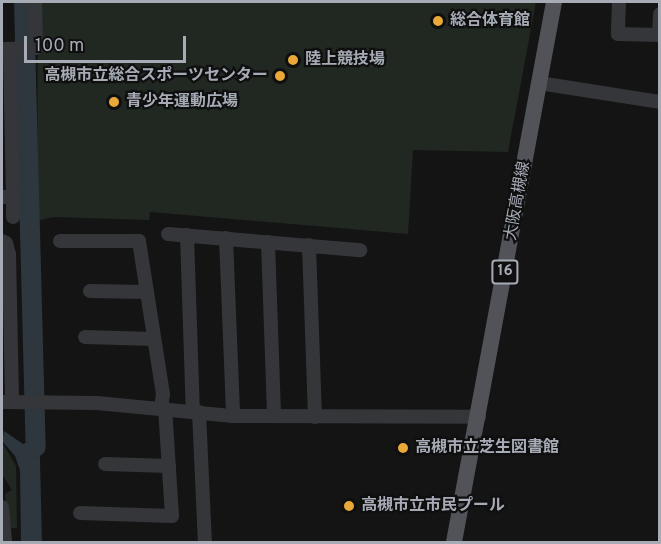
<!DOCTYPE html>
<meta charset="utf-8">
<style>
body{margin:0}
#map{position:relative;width:661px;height:544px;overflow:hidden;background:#141415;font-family:Overpass,"Noto Sans JP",sans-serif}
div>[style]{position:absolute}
.green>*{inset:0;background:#202821}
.water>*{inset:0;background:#2d373d}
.river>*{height:20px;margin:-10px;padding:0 10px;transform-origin:10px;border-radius:10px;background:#2d373d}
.minor>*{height:14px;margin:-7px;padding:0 7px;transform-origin:7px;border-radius:7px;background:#35363a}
.major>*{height:16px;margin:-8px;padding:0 8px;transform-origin:8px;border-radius:8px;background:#515359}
.dots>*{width:16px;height:16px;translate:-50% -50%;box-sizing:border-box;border:3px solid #0f0f10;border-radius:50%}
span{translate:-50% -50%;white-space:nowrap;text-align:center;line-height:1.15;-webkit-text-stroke:4.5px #0f0f10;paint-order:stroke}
.shield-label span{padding:2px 4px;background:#0f0f10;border:2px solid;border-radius:4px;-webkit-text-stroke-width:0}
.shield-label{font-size:15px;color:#a6abb5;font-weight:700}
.poi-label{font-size:16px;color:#a6abb5;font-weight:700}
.left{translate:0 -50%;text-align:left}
.right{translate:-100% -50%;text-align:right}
.street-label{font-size:16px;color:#a6abb5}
.frame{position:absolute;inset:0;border:3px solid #a6abb5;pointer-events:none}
.scale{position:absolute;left:24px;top:36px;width:162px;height:27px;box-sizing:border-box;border:3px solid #a6abb5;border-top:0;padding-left:8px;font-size:18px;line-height:21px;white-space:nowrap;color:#a6abb5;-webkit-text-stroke:4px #0f0f10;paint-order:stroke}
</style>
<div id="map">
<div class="green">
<i style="clip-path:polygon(38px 2px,536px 2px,508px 152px,413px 150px,408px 234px,150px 212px,149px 220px,53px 217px,37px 221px)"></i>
<i style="clip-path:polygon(2px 442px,16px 466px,17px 528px,7px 528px,5px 494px,12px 490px,2px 474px)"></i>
</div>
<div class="water">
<i style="clip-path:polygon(30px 420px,39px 420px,42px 542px,21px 542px,20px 470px,15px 456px,2px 441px,4px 431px,23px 444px,28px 442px)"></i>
</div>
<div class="river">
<i style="left:24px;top:2px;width:445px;rotate:88.5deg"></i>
</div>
<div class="minor">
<i style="left:619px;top:2px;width:32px;rotate:92deg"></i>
<i style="left:618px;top:34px;width:42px;rotate:1.4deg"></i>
<i style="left:659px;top:35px;width:21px;rotate:-87deg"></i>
<i style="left:4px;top:49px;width:32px;rotate:-2deg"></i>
<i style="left:36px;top:48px;width:46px;rotate:-91.2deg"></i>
<i style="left:539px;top:83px;width:122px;rotate:8.9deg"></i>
<i style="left:2px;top:197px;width:11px"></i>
<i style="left:13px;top:197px;width:148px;rotate:-91.2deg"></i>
<i style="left:13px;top:197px;width:20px;rotate:90deg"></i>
<i style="left:168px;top:234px;width:193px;rotate:4.8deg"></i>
<i style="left:187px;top:235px;width:177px;rotate:88.1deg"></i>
<i style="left:226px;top:238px;width:178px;rotate:87.7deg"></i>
<i style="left:2px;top:241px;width:4px;rotate:27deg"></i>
<i style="left:6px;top:243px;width:11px;rotate:75deg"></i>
<i style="left:9px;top:254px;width:148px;rotate:88.8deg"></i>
<i style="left:60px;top:241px;width:79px"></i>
<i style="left:139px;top:241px;width:155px;rotate:81.1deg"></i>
<i style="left:163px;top:394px;width:15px;rotate:98deg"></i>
<i style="left:268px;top:242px;width:174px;rotate:88deg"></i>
<i style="left:309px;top:245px;width:172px;rotate:88deg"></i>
<i style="left:90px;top:291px;width:57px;rotate:1deg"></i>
<i style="left:85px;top:337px;width:69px;rotate:1.7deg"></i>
<i style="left:2px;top:402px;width:95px;rotate:0.6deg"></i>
<i style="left:97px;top:403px;width:137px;rotate:5.5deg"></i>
<i style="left:233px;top:416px;width:246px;rotate:0.2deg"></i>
<i style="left:199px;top:412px;width:130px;rotate:87.4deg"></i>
<i style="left:105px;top:464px;width:64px;rotate:1.8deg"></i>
<i style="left:2px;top:507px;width:35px;rotate:85deg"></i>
<i style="left:80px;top:513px;width:92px;rotate:1.9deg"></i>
<i style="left:172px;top:516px;width:107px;rotate:-93.7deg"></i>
</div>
<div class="major">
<i style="left:454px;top:542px;width:549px;rotate:-79.51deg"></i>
</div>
<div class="dots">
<i style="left:438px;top:21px;background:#e9a838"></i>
<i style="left:293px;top:60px;background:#e9a838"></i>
<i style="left:280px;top:76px;background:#e9a838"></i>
<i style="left:114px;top:102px;background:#e9a838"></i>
<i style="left:403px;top:448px;background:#e9a838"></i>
<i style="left:349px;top:506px;background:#e9a838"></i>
</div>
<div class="shield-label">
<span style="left:505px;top:272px">16</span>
</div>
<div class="poi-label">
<span class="left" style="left:450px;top:21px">総合体育館</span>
<span class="left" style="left:305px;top:60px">陸上競技場</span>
<span class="right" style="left:268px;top:76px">高槻市立総合スポーツセンター</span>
<span class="left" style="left:126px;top:102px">青少年運動広場</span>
<span class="left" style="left:415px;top:448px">高槻市立芝生図書館</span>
<span class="left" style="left:361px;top:506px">高槻市立市民プール</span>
</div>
<div class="street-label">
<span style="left:518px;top:201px;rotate:-80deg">大阪高槻線</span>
</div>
<div class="frame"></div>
<div class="scale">100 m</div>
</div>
